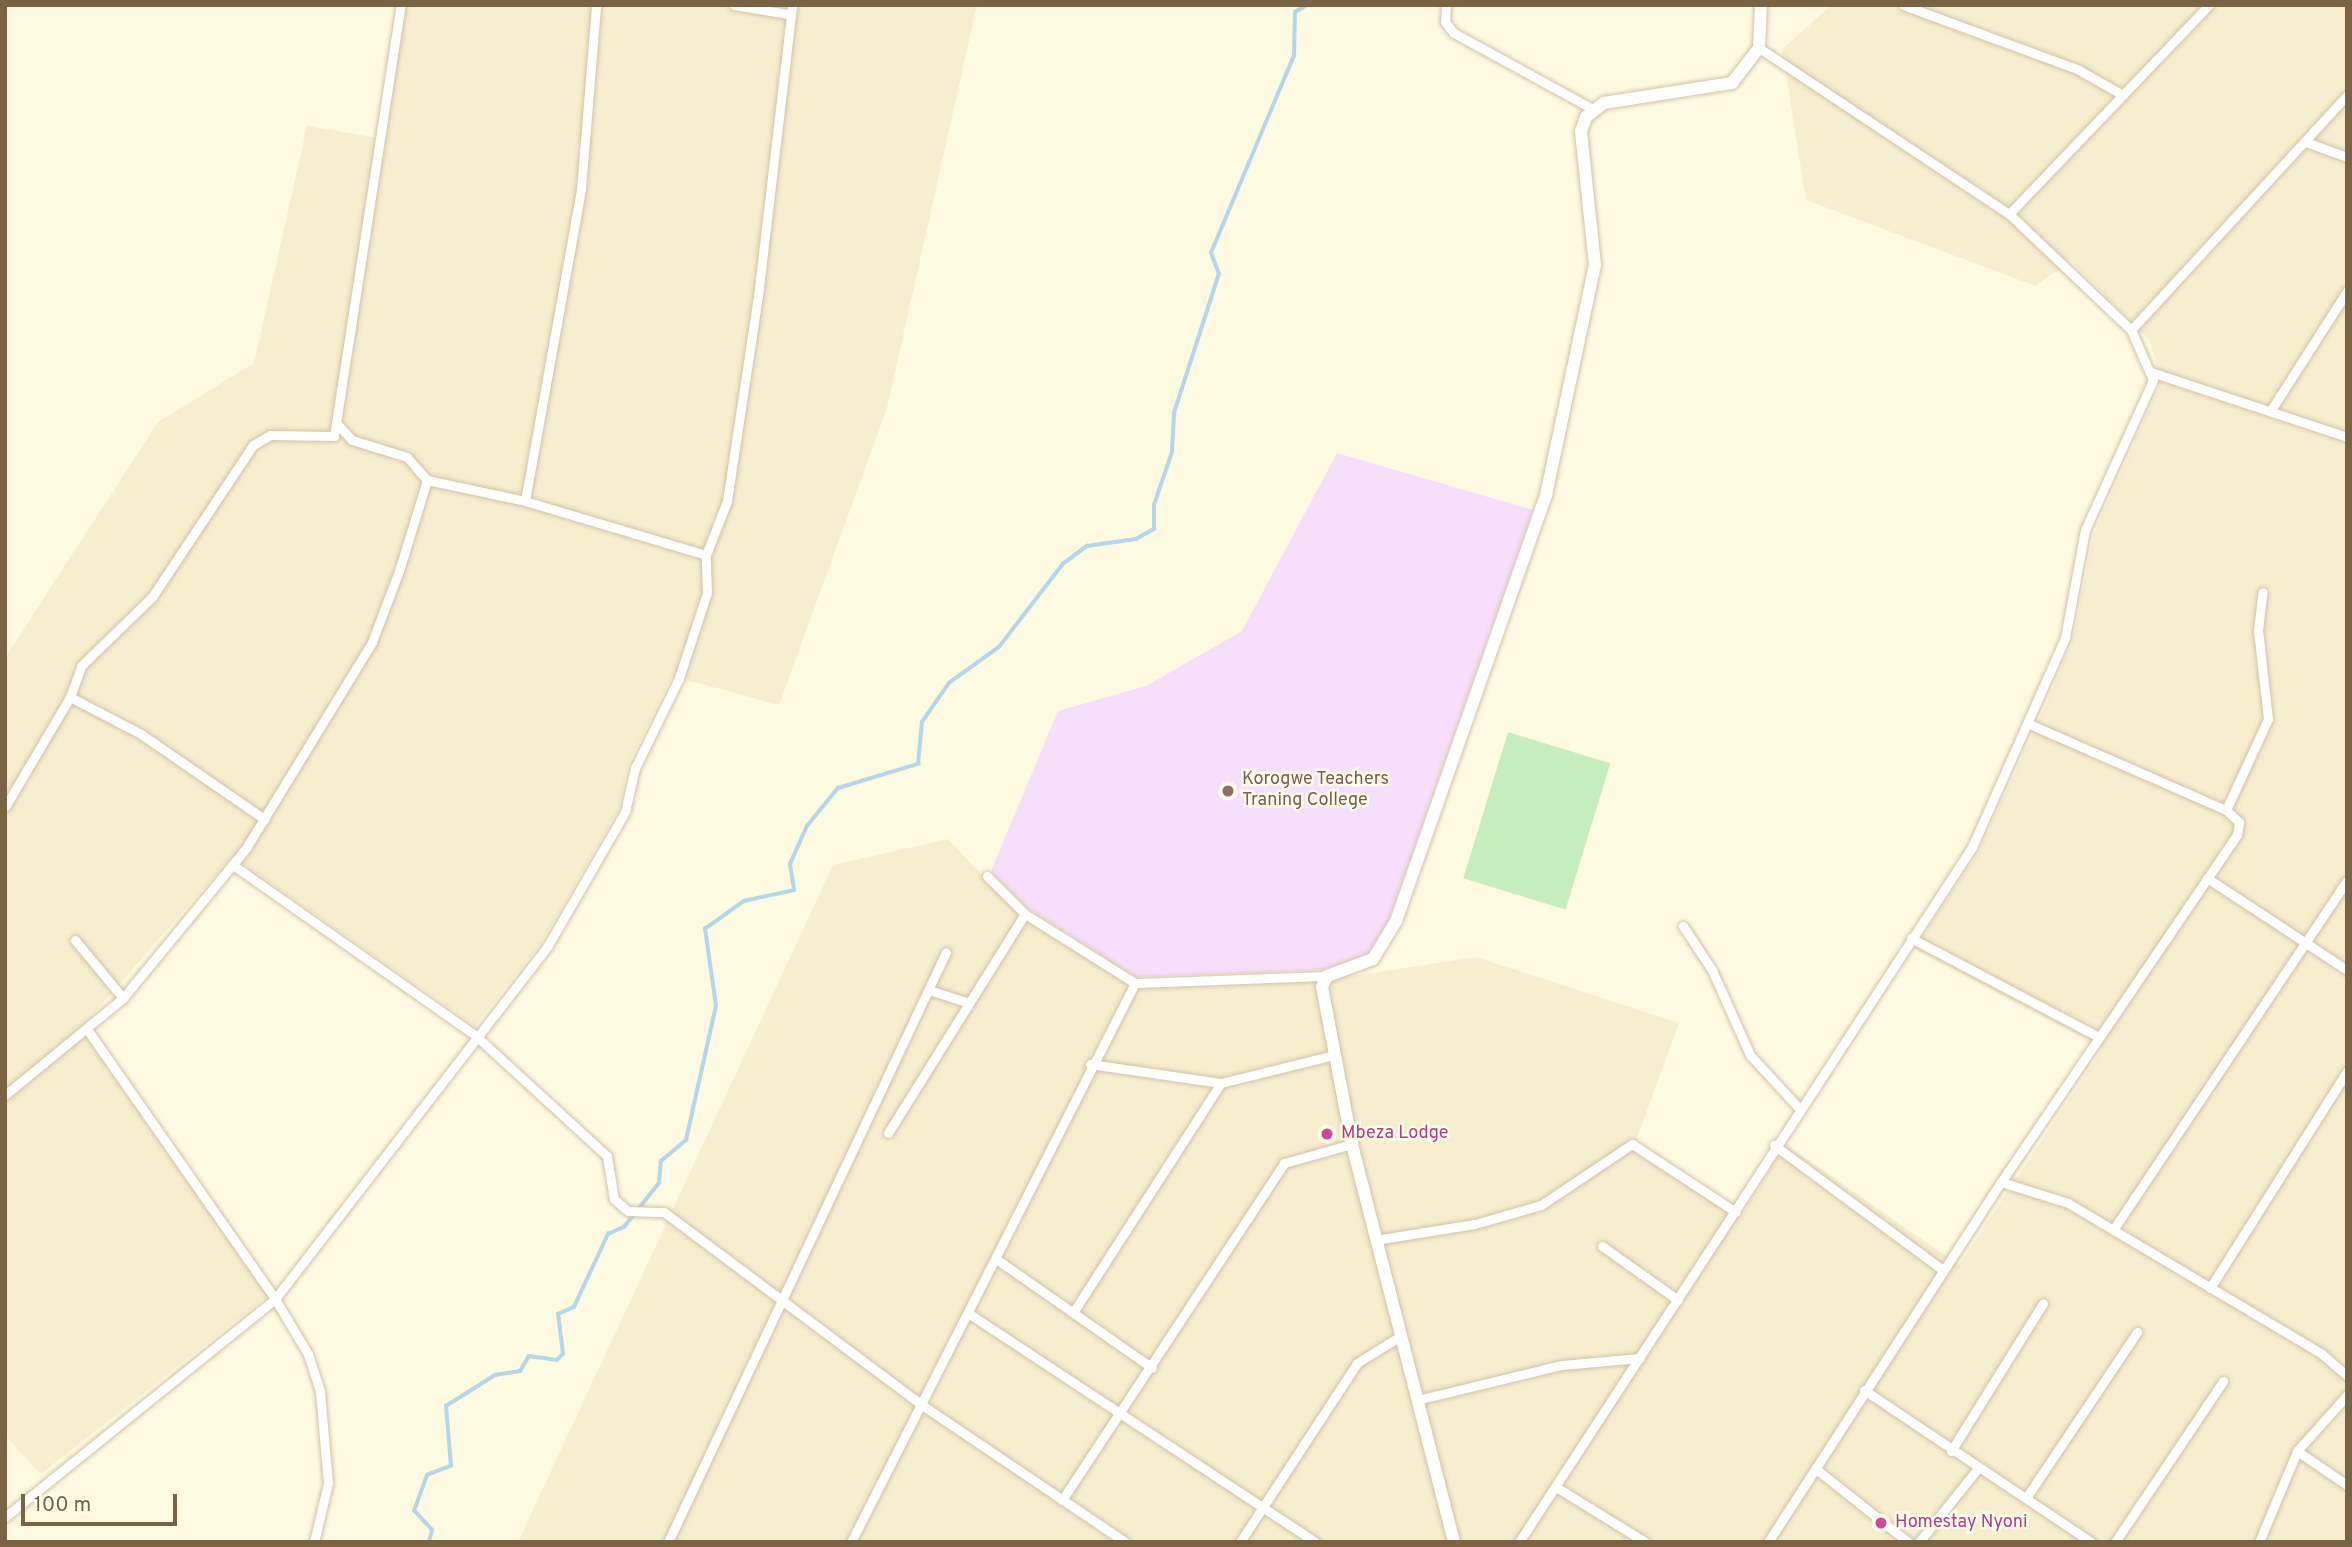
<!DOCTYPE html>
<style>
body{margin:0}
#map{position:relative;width:2352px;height:1547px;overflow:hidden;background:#fefae1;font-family:Overpass,sans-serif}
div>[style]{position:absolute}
.residential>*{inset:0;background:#f7eecf}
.education>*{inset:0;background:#f7defb}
.green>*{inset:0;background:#c6edbe;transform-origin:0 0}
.stream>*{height:3.5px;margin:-1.75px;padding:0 1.75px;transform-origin:1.75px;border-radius:1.75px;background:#b4d5ea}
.roads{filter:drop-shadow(0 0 2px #d0c3a7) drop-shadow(0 0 2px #d0c3a7)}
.street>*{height:9px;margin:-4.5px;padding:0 4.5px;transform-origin:4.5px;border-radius:4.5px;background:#fff}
.secondary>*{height:12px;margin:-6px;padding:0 6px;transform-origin:6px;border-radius:6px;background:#fff}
.dots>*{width:19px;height:19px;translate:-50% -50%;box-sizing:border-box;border:4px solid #fffcea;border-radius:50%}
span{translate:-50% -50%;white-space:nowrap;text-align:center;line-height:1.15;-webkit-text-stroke:5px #fffcea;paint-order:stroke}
.education-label{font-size:18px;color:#785e54}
.left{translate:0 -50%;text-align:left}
.hotel-label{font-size:18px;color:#b23c85}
.frame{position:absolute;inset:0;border:7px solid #786345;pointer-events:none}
.scale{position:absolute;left:21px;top:1494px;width:156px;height:32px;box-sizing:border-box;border:4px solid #786345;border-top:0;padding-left:9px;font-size:21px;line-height:24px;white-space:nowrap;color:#786345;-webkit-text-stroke:5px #fffcea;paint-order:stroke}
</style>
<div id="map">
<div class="residential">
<i style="clip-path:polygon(406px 5px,977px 5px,887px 408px,779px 705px,672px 676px,628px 765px,619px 809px,541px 943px,475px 1026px,232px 856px,80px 1029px,267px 1296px,41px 1474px,5px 1436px,5px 658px,158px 422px,254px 363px,307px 126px,384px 139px)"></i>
<i style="clip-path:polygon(1832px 5px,2347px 5px,2347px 1542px,518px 1542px,833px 865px,948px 839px,1022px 917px,1135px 987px,1327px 980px,1476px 957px,1679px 1023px,1633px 1149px,1740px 1219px,1785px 1144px,1959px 1265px,2103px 1048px,1914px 949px,1979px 851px,2036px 727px,2073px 641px,2094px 533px,2162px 380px,2149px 340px,2071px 261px,2035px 286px,1806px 200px,1782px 49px)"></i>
</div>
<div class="education">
<i style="clip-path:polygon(1337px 453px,1533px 510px,1389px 918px,1369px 954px,1323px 970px,1136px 977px,1029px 909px,991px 871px,1058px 711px,1146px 686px,1242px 631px)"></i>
</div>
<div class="green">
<i style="left:1508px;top:732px;width:107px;height:153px;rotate:17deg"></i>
</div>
<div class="stream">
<i style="left:429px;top:1542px;width:12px;rotate:-76deg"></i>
<i style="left:432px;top:1530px;width:26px;rotate:-133deg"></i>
<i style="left:414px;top:1511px;width:38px;rotate:-70deg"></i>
<i style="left:427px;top:1475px;width:26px;rotate:-21deg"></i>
<i style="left:451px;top:1466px;width:60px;rotate:-94.8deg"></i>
<i style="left:446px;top:1406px;width:58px;rotate:-32.3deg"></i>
<i style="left:495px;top:1375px;width:25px;rotate:-9deg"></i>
<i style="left:520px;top:1371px;width:17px;rotate:-59deg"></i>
<i style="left:529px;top:1356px;width:28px;rotate:8deg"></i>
<i style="left:557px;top:1360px;width:8px;rotate:-45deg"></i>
<i style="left:563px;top:1354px;width:40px;rotate:-97.1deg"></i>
<i style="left:558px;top:1314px;width:17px;rotate:-24deg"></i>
<i style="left:574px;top:1307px;width:81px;rotate:-65deg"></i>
<i style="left:608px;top:1234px;width:17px;rotate:-24deg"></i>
<i style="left:624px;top:1227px;width:56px;rotate:-51.5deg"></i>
<i style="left:659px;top:1183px;width:22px;rotate:-85deg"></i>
<i style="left:661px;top:1161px;width:33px;rotate:-40deg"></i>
<i style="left:686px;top:1140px;width:137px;rotate:-77.4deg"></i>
<i style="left:716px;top:1006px;width:78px;rotate:-98.1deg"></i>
<i style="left:705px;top:929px;width:48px;rotate:-35.7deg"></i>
<i style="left:744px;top:901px;width:51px;rotate:-12.4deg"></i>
<i style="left:794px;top:890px;width:26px;rotate:-99deg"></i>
<i style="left:790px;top:864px;width:42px;rotate:-65.9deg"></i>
<i style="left:807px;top:826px;width:49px;rotate:-50.8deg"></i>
<i style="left:838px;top:788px;width:84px;rotate:-16.7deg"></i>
<i style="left:918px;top:764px;width:42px;rotate:-84.6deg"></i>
<i style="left:922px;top:722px;width:47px;rotate:-55.3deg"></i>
<i style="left:949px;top:683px;width:62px;rotate:-35.8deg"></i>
<i style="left:999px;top:647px;width:105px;rotate:-52.4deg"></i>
<i style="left:1063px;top:564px;width:30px;rotate:-37deg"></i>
<i style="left:1087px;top:546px;width:49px;rotate:-8.1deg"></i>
<i style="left:1136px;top:539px;width:21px;rotate:-29deg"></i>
<i style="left:1154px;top:529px;width:24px;rotate:-90deg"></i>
<i style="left:1154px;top:505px;width:56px;rotate:-71.2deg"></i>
<i style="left:1172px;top:452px;width:39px;rotate:-87deg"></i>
<i style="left:1174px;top:413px;width:146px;rotate:-72.1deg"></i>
<i style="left:1219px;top:274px;width:22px;rotate:-111deg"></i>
<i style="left:1211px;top:253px;width:214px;rotate:-67.2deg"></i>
<i style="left:1294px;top:56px;width:44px;rotate:-88.7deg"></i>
<i style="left:1295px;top:12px;width:14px;rotate:-30deg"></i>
</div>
<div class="roads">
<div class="street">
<i style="left:734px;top:5px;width:55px;rotate:9.5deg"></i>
<i style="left:1446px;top:5px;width:17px;rotate:93deg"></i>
<i style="left:1445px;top:22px;width:14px;rotate:51deg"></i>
<i style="left:1454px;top:33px;width:158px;rotate:28.7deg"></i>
<i style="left:1903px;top:5px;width:185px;rotate:20.2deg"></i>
<i style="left:2077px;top:69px;width:53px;rotate:29.5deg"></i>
<i style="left:2306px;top:142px;width:44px;rotate:20.1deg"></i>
<i style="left:2009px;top:214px;width:289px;rotate:-46.3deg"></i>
<i style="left:2131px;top:330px;width:319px;rotate:-47.4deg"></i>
<i style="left:2151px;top:372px;width:206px;rotate:18.3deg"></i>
<i style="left:2271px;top:410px;width:141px;rotate:-57.4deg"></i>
<i style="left:427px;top:480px;width:100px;rotate:12.1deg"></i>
<i style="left:525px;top:501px;width:189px;rotate:16.6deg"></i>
<i style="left:525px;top:501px;width:317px;rotate:-79.8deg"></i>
<i style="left:581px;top:189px;width:185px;rotate:-85.3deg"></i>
<i style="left:70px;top:697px;width:80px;rotate:27.5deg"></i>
<i style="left:141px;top:734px;width:150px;rotate:34.6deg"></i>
<i style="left:5px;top:807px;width:128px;rotate:-59.4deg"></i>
<i style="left:70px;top:697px;width:33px;rotate:-70deg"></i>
<i style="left:81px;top:666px;width:99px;rotate:-44.2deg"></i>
<i style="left:152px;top:597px;width:182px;rotate:-56.4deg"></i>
<i style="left:253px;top:445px;width:20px;rotate:-30deg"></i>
<i style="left:270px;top:435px;width:64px;rotate:0.9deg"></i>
<i style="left:334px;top:436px;width:13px;rotate:-81deg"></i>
<i style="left:2226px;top:810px;width:100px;rotate:-65.2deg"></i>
<i style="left:2268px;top:719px;width:90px;rotate:-96.4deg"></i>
<i style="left:2258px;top:630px;width:38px;rotate:-83deg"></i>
<i style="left:233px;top:865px;width:297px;rotate:35.1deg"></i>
<i style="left:476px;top:1036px;width:178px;rotate:42.5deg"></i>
<i style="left:607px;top:1156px;width:44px;rotate:80.8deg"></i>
<i style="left:614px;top:1199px;width:18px;rotate:41deg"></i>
<i style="left:628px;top:1211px;width:36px;rotate:2deg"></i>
<i style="left:664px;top:1212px;width:322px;rotate:36.8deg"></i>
<i style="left:922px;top:1405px;width:245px;rotate:34deg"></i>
<i style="left:987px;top:876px;width:54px;rotate:45deg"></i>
<i style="left:1025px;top:914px;width:130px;rotate:32.1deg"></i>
<i style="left:1135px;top:983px;width:192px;rotate:-2.1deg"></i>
<i style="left:2207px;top:878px;width:168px;rotate:33.3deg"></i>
<i style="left:1683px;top:926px;width:53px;rotate:56.6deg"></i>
<i style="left:1712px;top:970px;width:93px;rotate:65.9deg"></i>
<i style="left:1750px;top:1055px;width:71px;rotate:47.3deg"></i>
<i style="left:1911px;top:938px;width:210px;rotate:27.8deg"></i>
<i style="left:75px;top:940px;width:75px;rotate:50.4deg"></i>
<i style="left:929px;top:990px;width:39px;rotate:18deg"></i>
<i style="left:89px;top:1032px;width:325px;rotate:55.1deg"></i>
<i style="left:275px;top:1299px;width:445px;rotate:-52.3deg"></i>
<i style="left:547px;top:947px;width:156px;rotate:-60deg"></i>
<i style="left:625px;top:812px;width:45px;rotate:-77.2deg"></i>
<i style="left:635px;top:768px;width:100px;rotate:-63.9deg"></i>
<i style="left:679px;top:678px;width:89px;rotate:-71.8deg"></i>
<i style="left:707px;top:593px;width:38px;rotate:-92deg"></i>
<i style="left:706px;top:555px;width:58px;rotate:-68.7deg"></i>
<i style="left:727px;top:501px;width:207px;rotate:-81.4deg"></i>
<i style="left:758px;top:296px;width:293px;rotate:-83.3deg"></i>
<i style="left:1090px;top:1064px;width:132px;rotate:8.3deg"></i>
<i style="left:1221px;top:1083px;width:116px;rotate:-13.9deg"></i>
<i style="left:5px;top:1095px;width:153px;rotate:-39.4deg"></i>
<i style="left:123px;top:998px;width:194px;rotate:-50.6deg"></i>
<i style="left:246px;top:848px;width:241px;rotate:-58.5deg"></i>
<i style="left:372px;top:642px;width:76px;rotate:-69.2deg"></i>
<i style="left:399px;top:571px;width:95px;rotate:-72.9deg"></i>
<i style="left:427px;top:480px;width:30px;rotate:-131deg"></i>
<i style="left:407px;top:457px;width:58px;rotate:-162.8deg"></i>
<i style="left:352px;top:440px;width:23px;rotate:-133deg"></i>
<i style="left:336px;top:423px;width:423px;rotate:-81.2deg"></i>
<i style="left:888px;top:1133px;width:258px;rotate:-58deg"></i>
<i style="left:1774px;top:1145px;width:210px;rotate:36.5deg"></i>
<i style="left:2001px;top:1182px;width:420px;rotate:-55.8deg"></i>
<i style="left:2237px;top:835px;width:13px;rotate:-81deg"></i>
<i style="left:2239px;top:822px;width:18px;rotate:-137deg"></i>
<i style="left:2226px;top:810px;width:217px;rotate:-156.4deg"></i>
<i style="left:2113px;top:1230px;width:420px;rotate:-56.2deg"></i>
<i style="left:1375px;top:1240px;width:101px;rotate:-9.1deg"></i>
<i style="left:1475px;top:1224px;width:69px;rotate:-16.1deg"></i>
<i style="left:1541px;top:1205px;width:110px;rotate:-33.8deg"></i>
<i style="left:1632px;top:1144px;width:124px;rotate:33.2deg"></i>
<i style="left:1602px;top:1246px;width:93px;rotate:35.4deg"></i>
<i style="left:996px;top:1259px;width:190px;rotate:34.9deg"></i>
<i style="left:2210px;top:1288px;width:257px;rotate:-57.7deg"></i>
<i style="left:1074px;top:1311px;width:271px;rotate:-57.2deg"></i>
<i style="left:968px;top:1313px;width:416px;rotate:33.4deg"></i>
<i style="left:1864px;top:1390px;width:273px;rotate:33.8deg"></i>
<i style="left:1417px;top:1400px;width:149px;rotate:-13.6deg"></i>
<i style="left:1562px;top:1365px;width:78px;rotate:-5.1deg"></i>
<i style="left:1951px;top:1451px;width:174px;rotate:-58.1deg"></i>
<i style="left:2297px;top:1451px;width:60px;rotate:34.2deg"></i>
<i style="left:1816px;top:1469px;width:117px;rotate:38.4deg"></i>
<i style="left:1556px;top:1487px;width:105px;rotate:31.7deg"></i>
<i style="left:2026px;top:1498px;width:200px;rotate:-56.2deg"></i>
<i style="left:1062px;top:1500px;width:404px;rotate:-56.6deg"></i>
<i style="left:1284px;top:1163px;width:71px;rotate:-15.6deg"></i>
<i style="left:5px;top:1517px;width:347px;rotate:-38.9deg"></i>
<i style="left:275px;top:1299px;width:64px;rotate:59deg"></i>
<i style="left:308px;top:1354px;width:40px;rotate:72deg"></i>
<i style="left:320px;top:1392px;width:91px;rotate:85deg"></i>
<i style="left:328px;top:1483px;width:61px;rotate:103.3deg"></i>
<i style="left:668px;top:1542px;width:652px;rotate:-64.77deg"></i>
<i style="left:851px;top:1542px;width:627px;rotate:-63.07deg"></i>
<i style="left:1240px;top:1542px;width:214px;rotate:-56.8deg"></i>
<i style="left:1357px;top:1363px;width:49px;rotate:-31.8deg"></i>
<i style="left:1519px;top:1542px;width:830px;rotate:-56.9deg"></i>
<i style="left:1972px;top:847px;width:229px;rotate:-66deg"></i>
<i style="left:2065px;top:638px;width:110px;rotate:-79.5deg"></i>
<i style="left:2085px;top:530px;width:165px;rotate:-65.6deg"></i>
<i style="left:2153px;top:380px;width:55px;rotate:-113.7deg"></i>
<i style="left:2131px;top:330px;width:168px;rotate:-136.4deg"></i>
<i style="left:2009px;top:214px;width:300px;rotate:-146.4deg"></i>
<i style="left:1768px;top:1542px;width:429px;rotate:-57.1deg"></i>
<i style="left:2001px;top:1182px;width:70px;rotate:17.4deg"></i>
<i style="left:2068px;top:1203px;width:295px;rotate:30.7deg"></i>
<i style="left:2322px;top:1354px;width:33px;rotate:41deg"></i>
<i style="left:1919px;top:1542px;width:95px;rotate:-51.4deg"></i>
<i style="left:2115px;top:1542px;width:194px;rotate:-56.1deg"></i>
<i style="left:2259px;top:1542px;width:99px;rotate:-67.3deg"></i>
<i style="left:2297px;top:1451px;width:75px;rotate:-48.2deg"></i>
</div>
<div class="secondary">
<i style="left:1454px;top:1542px;width:411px;rotate:-104.4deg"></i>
<i style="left:1352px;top:1144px;width:160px;rotate:-100.8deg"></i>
<i style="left:1322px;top:987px;width:12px;rotate:-66deg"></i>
<i style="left:1327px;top:976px;width:49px;rotate:-20.3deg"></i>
<i style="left:1373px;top:959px;width:44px;rotate:-58.8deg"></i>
<i style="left:1396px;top:921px;width:452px;rotate:-70.6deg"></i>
<i style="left:1546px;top:495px;width:235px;rotate:-78deg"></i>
<i style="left:1595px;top:265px;width:135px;rotate:-96deg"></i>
<i style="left:1581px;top:131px;width:15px;rotate:-70deg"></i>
<i style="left:1586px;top:117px;width:23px;rotate:-38deg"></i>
<i style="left:1604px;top:103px;width:130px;rotate:-8.9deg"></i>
<i style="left:1732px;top:83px;width:44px;rotate:-52.4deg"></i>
<i style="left:1759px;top:48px;width:43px;rotate:-87.3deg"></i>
</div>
</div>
<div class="dots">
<i style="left:1228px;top:791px;background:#8d6e63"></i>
<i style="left:1327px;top:1134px;background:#d1479c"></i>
<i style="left:1881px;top:1523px;background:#d1479c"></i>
</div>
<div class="education-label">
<span class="left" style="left:1242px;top:791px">Korogwe Teachers<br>Traning College</span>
</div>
<div class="hotel-label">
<span class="left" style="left:1341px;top:1134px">Mbeza Lodge</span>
<span class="left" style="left:1895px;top:1523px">Homestay Nyoni</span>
</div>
<div class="frame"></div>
<div class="scale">100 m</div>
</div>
